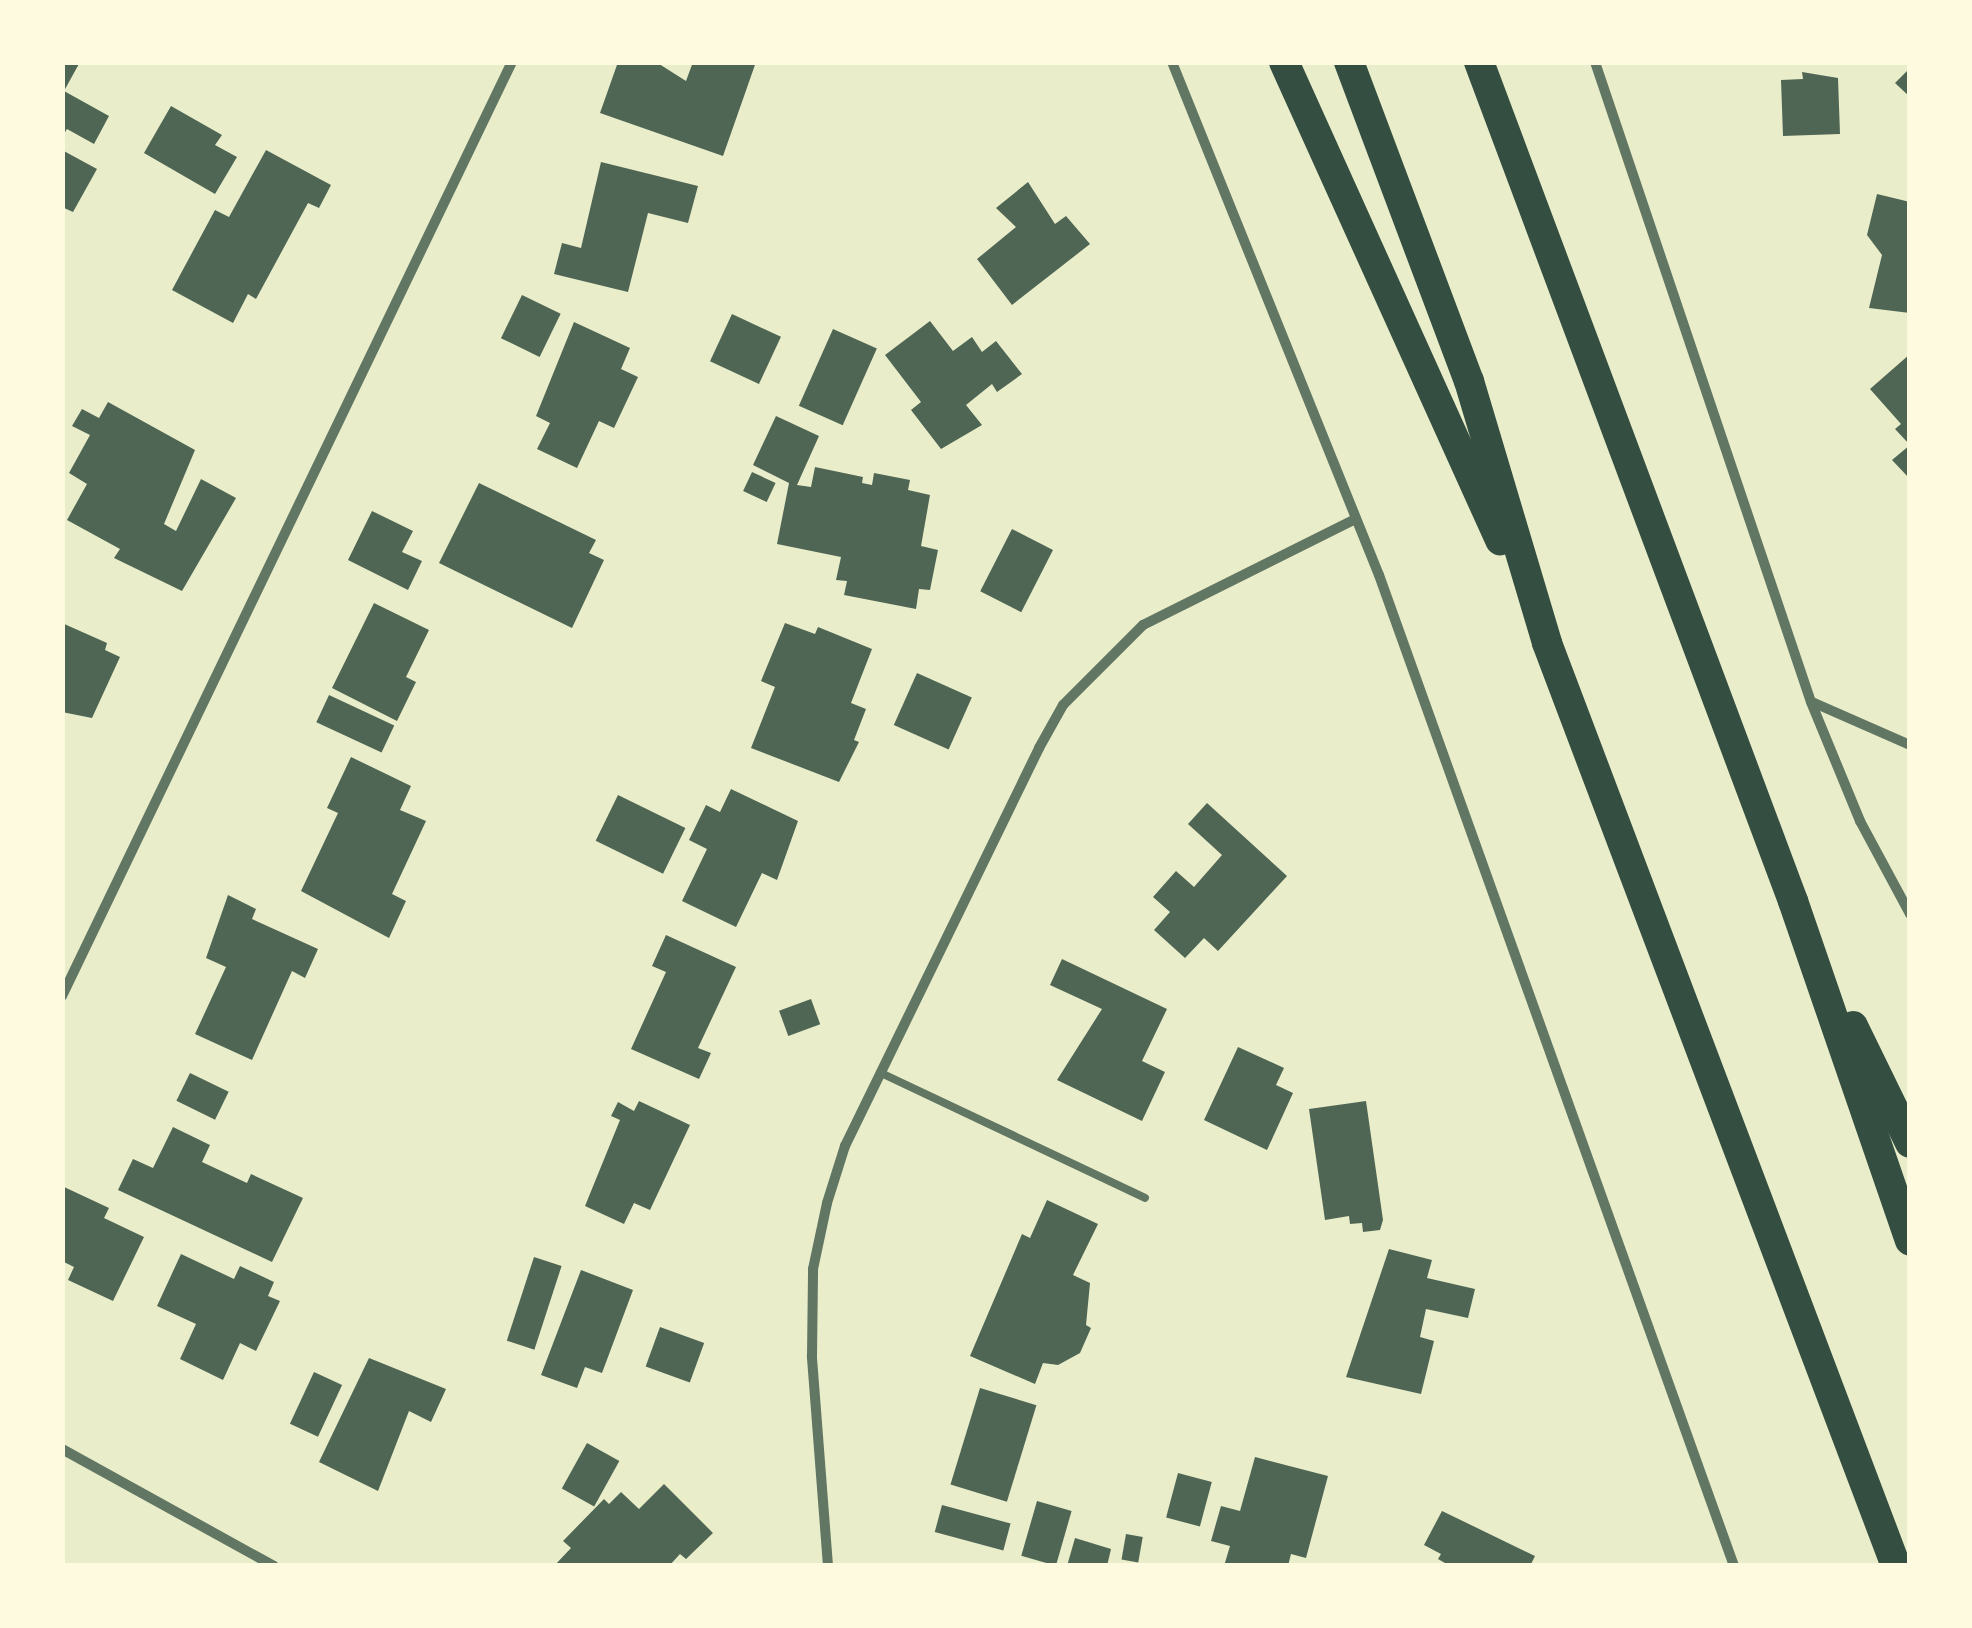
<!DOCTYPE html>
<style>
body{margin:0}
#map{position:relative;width:1972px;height:1628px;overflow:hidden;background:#e9edc9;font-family:Quicksand,sans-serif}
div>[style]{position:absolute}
.building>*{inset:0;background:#4f6655;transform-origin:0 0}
.service>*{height:8px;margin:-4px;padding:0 4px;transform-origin:4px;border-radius:4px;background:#617663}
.minor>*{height:10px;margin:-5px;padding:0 5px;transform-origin:5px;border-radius:5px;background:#617663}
.motorway>*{height:30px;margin:-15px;padding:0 15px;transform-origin:15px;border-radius:15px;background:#344e41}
span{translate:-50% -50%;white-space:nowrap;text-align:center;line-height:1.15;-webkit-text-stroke:9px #fefae0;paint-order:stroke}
.frame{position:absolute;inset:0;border:65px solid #fefae0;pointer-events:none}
</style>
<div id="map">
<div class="building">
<i style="clip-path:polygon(62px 62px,80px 62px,64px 91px,109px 116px,94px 144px,67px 129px,62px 137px)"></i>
<i style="clip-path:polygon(618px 62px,656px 62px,686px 81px,693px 62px,756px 62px,723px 156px,600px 113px)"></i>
<i style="clip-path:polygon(1910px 68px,1910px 97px,1895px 83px)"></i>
<i style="clip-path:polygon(1802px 72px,1838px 78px,1840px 134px,1783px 136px,1781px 80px,1803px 79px)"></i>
<i style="clip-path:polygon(171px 106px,222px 135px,215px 145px,237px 157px,215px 194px,144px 153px)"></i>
<i style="clip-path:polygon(62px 150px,97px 169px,73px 212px,62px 207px)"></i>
<i style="clip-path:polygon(266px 150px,331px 185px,319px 208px,308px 203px,256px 299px,248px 294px,233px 323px,172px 290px,215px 210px,229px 217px)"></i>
<i style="clip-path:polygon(601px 162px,698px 186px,688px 223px,648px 213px,628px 292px,554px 274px,562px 243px,581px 248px)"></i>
<i style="clip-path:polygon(1028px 182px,1055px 224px,1066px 216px,1090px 244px,1012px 305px,977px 259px,1016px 227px,996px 208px)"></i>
<i style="clip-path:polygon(1877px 194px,1910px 202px,1910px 313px,1869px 308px,1882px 255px,1867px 235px)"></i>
<i style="left:522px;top:295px;width:43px;height:48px;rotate:26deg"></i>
<i style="left:732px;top:314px;width:54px;height:52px;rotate:25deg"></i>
<i style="clip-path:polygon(930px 321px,953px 351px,972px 337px,982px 352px,996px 341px,1022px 374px,997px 392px,992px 384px,966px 405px,982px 425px,941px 449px,911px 410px,921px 402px,885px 355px)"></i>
<i style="clip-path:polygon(574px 322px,630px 348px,621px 369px,638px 377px,614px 428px,599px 421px,577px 468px,537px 449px,550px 423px,536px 416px)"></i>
<i style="left:833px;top:329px;width:48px;height:84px;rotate:24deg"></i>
<i style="clip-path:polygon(1910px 354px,1910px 445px,1895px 429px,1901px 424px,1870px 389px)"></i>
<i style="clip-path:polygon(108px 402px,195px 450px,164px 524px,176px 531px,201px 479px,236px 498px,182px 591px,114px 558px,120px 549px,67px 520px,87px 484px,69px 473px,90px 435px,72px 426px,82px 409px,99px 418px)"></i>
<i style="clip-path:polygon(776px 416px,819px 436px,797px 485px,811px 487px,815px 467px,863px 477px,862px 483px,872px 485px,874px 473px,910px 480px,908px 490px,930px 495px,921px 546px,938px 550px,930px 590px,919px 589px,916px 609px,844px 595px,847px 581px,836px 580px,841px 557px,777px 544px,789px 483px,753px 465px)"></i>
<i style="clip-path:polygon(1910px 445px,1910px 479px,1892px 460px)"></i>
<i style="left:752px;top:472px;width:26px;height:21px;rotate:25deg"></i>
<i style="clip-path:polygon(479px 483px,596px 540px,589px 553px,604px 560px,572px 628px,439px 563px)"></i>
<i style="clip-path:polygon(372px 511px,413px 531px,402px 552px,422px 561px,408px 590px,348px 560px)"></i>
<i style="left:1012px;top:529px;width:46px;height:70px;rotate:27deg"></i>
<i style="clip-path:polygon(374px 603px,429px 630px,406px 677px,416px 682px,397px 721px,332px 688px)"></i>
<i style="clip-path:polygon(62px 623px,107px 643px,105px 650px,120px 657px,92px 718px,62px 712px)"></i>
<i style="clip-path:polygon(785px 623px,815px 634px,818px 627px,872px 649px,851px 703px,866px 709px,854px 740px,859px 742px,839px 782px,751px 748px,775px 687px,761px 681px)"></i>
<i style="left:917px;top:673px;width:60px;height:57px;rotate:24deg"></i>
<i style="left:329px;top:695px;width:72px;height:30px;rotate:25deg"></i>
<i style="clip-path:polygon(351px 757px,411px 786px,400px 810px,426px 821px,392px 894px,406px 901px,389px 938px,301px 891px,338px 813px,327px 808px)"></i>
<i style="clip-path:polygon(731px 789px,798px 821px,777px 880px,762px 873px,736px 927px,682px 901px,707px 849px,689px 840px,706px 805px,720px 812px)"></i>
<i style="left:618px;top:795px;width:75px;height:51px;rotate:26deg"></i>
<i style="clip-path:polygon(1207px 803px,1287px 876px,1218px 951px,1204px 938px,1185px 958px,1154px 930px,1170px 912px,1153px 897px,1176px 871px,1194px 887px,1222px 855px,1188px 824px)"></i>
<i style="clip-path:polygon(228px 895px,256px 909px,252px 919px,318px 949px,305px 978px,292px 971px,252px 1060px,195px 1034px,226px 967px,206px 958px)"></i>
<i style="clip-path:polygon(666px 935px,736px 967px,698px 1048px,711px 1053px,699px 1079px,631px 1049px,666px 972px,652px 966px)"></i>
<i style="clip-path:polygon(1062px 959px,1167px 1009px,1142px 1061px,1165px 1072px,1142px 1121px,1057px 1080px,1102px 1009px,1050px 985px)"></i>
<i style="left:811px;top:999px;width:27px;height:34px;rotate:70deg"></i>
<i style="clip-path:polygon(1238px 1047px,1284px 1068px,1276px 1085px,1293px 1093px,1267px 1150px,1204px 1120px)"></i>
<i style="left:190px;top:1073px;width:43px;height:31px;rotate:26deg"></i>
<i style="clip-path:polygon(639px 1101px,690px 1125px,650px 1210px,634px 1203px,624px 1224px,585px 1206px,620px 1120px,611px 1116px,618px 1102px,634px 1111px)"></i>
<i style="clip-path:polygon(1366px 1101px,1383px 1220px,1380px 1230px,1363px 1232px,1362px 1223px,1350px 1224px,1349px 1216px,1325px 1220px,1309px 1109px)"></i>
<i style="clip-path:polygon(173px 1127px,210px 1145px,202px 1162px,247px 1183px,251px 1174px,303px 1198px,272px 1262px,118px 1190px,133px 1159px,153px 1168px)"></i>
<i style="clip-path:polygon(62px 1186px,109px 1208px,104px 1218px,144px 1237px,113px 1301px,68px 1280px,74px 1267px,62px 1261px)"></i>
<i style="clip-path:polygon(1047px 1200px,1098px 1224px,1073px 1275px,1090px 1283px,1086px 1325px,1091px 1328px,1080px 1353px,1058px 1365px,1043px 1363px,1035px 1384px,970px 1356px,1022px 1234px,1030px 1238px)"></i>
<i style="clip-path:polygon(1389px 1249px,1432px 1260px,1427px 1278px,1475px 1289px,1468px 1318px,1426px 1309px,1420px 1337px,1434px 1341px,1421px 1394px,1346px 1377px)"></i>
<i style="clip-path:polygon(181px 1254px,234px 1279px,240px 1266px,274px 1282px,268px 1296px,280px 1301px,256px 1351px,240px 1343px,223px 1380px,180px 1359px,196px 1324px,157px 1306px)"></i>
<i style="left:534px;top:1257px;width:29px;height:88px;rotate:18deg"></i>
<i style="clip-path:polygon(581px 1270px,633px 1290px,602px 1373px,585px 1367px,577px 1388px,541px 1375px)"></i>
<i style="left:660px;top:1327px;width:47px;height:42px;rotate:20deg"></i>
<i style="clip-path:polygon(369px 1358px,446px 1389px,431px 1422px,409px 1411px,378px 1491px,319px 1462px)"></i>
<i style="left:314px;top:1372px;width:31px;height:57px;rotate:25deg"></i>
<i style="left:980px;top:1388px;width:59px;height:101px;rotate:17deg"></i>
<i style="left:587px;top:1443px;width:37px;height:52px;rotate:29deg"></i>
<i style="clip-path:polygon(1255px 1457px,1328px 1476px,1306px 1558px,1291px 1554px,1288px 1566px,1224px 1566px,1230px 1546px,1211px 1541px,1221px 1506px,1240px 1511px)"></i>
<i style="left:1178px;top:1473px;width:35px;height:46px;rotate:15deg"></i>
<i style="clip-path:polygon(664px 1484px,713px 1533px,686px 1559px,680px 1554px,669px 1566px,554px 1566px,571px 1548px,563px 1541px,604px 1499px,609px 1504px,621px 1492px,639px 1509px)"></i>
<i style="left:1037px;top:1501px;width:36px;height:57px;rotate:16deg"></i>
<i style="left:942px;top:1505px;width:71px;height:28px;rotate:15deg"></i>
<i style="clip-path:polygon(1442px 1511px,1535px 1556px,1530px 1566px,1450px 1566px,1438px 1559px,1441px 1554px,1424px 1545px)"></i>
<i style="left:1126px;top:1534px;width:17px;height:26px;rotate:10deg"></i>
<i style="clip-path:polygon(1075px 1538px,1111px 1549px,1107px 1566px,1067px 1566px)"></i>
</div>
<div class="service">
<i style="left:881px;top:1073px;width:292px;rotate:25.3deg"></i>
</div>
<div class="minor">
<i style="left:1172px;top:62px;width:553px;rotate:68.03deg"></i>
<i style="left:1379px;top:575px;width:1053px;rotate:70.29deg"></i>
<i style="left:1595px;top:62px;width:675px;rotate:71.35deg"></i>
<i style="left:1811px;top:702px;width:129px;rotate:67.6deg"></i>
<i style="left:1860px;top:821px;width:106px;rotate:61.7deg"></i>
<i style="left:1812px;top:702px;width:107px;rotate:23.7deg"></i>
<i style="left:62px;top:996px;width:1037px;rotate:-64.28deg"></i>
<i style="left:62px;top:1449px;width:242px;rotate:28.9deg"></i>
<i style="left:828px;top:1566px;width:211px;rotate:-94.4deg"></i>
<i style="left:812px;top:1356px;width:87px;rotate:-89.3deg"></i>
<i style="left:813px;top:1269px;width:67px;rotate:-78deg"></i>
<i style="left:827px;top:1203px;width:60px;rotate:-72.5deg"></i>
<i style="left:845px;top:1146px;width:443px;rotate:-64deg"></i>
<i style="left:1039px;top:748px;width:49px;rotate:-60.8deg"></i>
<i style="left:1063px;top:705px;width:113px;rotate:-45deg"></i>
<i style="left:1143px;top:625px;width:238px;rotate:-26.5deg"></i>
</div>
<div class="motorway">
<i style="left:1284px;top:62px;width:525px;rotate:65.68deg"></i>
<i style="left:1349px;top:62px;width:341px;rotate:69.4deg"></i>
<i style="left:1469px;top:381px;width:273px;rotate:73.4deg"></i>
<i style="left:1547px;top:643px;width:987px;rotate:69.29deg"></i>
<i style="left:1479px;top:62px;width:896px;rotate:69.48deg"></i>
<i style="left:1793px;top:901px;width:359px;rotate:71deg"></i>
<i style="left:1853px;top:1026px;width:130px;rotate:64deg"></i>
</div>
<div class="frame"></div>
</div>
